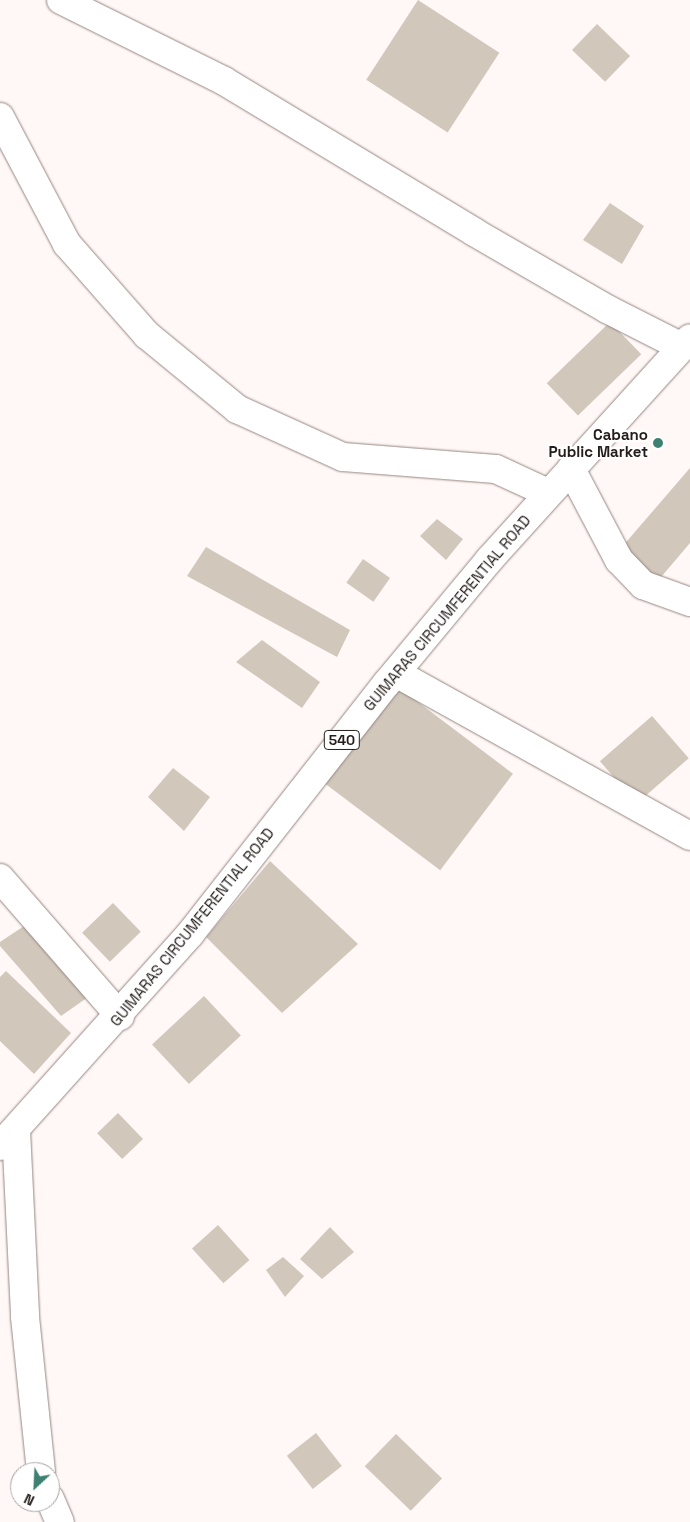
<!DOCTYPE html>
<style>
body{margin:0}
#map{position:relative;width:690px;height:1522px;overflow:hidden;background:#fff8f6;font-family:"Space Grotesk",sans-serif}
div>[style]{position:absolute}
.building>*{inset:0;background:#d1c7bb;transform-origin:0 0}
.roads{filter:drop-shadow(0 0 1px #958681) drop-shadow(0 0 1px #958681)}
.minor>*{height:28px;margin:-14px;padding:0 14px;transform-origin:14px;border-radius:14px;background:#fff}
.major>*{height:28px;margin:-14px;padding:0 14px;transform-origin:14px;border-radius:14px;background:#fff}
.dots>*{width:14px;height:14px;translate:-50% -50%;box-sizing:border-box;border:2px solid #fff;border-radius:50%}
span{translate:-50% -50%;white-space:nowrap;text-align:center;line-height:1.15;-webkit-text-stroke:4.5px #fff;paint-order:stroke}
.shield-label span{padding:1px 4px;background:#fff;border:1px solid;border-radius:4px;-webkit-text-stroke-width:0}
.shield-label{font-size:14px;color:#231d1b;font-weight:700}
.poi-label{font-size:15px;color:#231d1b;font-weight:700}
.right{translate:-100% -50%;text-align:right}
.street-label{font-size:15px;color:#231d1b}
.north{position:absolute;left:10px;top:1462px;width:50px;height:50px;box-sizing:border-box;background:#fff;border:1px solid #a7a5a4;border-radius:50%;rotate:205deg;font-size:14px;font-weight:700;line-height:20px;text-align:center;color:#231d1b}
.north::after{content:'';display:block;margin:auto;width:18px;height:22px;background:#3e8071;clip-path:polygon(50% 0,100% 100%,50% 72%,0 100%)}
</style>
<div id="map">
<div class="building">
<i style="left:418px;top:0;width:97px;height:95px;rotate:33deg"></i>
<i style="left:597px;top:24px;width:46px;height:36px;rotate:44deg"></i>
<i style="clip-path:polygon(610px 203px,644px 226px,622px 264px,583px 240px)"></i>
<i style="left:610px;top:322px;width:45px;height:88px;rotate:46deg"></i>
<i style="clip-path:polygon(690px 468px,690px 543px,656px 583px,621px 548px)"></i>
<i style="clip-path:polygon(437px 519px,463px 539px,446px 560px,420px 536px)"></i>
<i style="clip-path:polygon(206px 547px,350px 630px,337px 657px,187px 576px)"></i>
<i style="left:363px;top:559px;width:33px;height:29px;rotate:35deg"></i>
<i style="clip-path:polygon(262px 640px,320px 682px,302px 708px,236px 662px)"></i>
<i style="left:398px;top:687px;width:144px;height:121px;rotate:37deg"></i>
<i style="left:652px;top:716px;width:56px;height:69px;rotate:49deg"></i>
<i style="clip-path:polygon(173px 768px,210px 797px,184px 831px,148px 797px)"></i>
<i style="clip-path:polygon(270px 861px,358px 944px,282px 1013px,206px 937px)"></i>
<i style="left:113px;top:903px;width:40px;height:43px;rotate:46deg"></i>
<i style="clip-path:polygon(27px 924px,91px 995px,61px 1016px,0 946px,0 942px)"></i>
<i style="clip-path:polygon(6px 971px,71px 1033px,34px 1074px,0 1041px,0 977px)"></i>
<i style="left:204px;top:996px;width:54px;height:71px;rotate:47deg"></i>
<i style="left:118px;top:1113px;width:36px;height:29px;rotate:46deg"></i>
<i style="left:218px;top:1225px;width:47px;height:35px;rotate:48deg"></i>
<i style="clip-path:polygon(330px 1227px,354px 1252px,322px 1279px,300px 1259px)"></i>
<i style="clip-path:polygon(283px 1257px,304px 1276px,285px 1297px,266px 1270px)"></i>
<i style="left:316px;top:1433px;width:42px;height:37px;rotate:52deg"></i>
<i style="left:396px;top:1434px;width:64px;height:45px;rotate:44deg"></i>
</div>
<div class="roads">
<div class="minor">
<i style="left:61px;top:0;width:182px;rotate:26.4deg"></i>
<i style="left:224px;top:81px;width:292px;rotate:31.1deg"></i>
<i style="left:474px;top:232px;width:154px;rotate:30.1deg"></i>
<i style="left:607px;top:309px;width:84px;rotate:26.9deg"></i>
<i style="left:0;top:117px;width:144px;rotate:62.2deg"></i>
<i style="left:67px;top:244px;width:121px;rotate:48.7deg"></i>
<i style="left:147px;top:335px;width:117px;rotate:39.4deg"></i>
<i style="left:237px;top:409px;width:116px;rotate:24.4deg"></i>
<i style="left:343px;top:457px;width:153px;rotate:4.5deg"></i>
<i style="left:496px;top:469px;width:57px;rotate:24.8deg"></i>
<i style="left:571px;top:469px;width:103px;rotate:62.2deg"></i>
<i style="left:619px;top:560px;width:35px;rotate:46deg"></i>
<i style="left:643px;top:585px;width:50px;rotate:19.9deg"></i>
<i style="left:396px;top:673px;width:336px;rotate:29deg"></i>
<i style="left:0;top:878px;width:183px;rotate:49deg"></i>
<i style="left:16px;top:1130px;width:187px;rotate:87.2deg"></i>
<i style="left:25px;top:1317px;width:156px;rotate:84.1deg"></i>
<i style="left:50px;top:1499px;width:25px;rotate:67deg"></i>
</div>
<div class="major">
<i style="left:0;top:1146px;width:285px;rotate:-48.1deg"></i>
<i style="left:190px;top:934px;width:319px;rotate:-51.9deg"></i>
<i style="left:387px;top:683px;width:160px;rotate:-50.3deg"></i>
<i style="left:489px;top:560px;width:299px;rotate:-47.8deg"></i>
</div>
</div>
<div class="dots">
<i style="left:658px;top:443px;background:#3e8071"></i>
</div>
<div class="shield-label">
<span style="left:342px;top:740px">540</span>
</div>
<div class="poi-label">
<span class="right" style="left:648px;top:443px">Cabano<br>Public Market</span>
</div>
<div class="street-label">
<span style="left:447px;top:613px;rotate:-50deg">GUIMARAS CIRCUMFERENTIAL ROAD</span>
<span style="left:192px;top:927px;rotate:-51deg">GUIMARAS CIRCUMFERENTIAL ROAD</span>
</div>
<div class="north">N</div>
</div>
